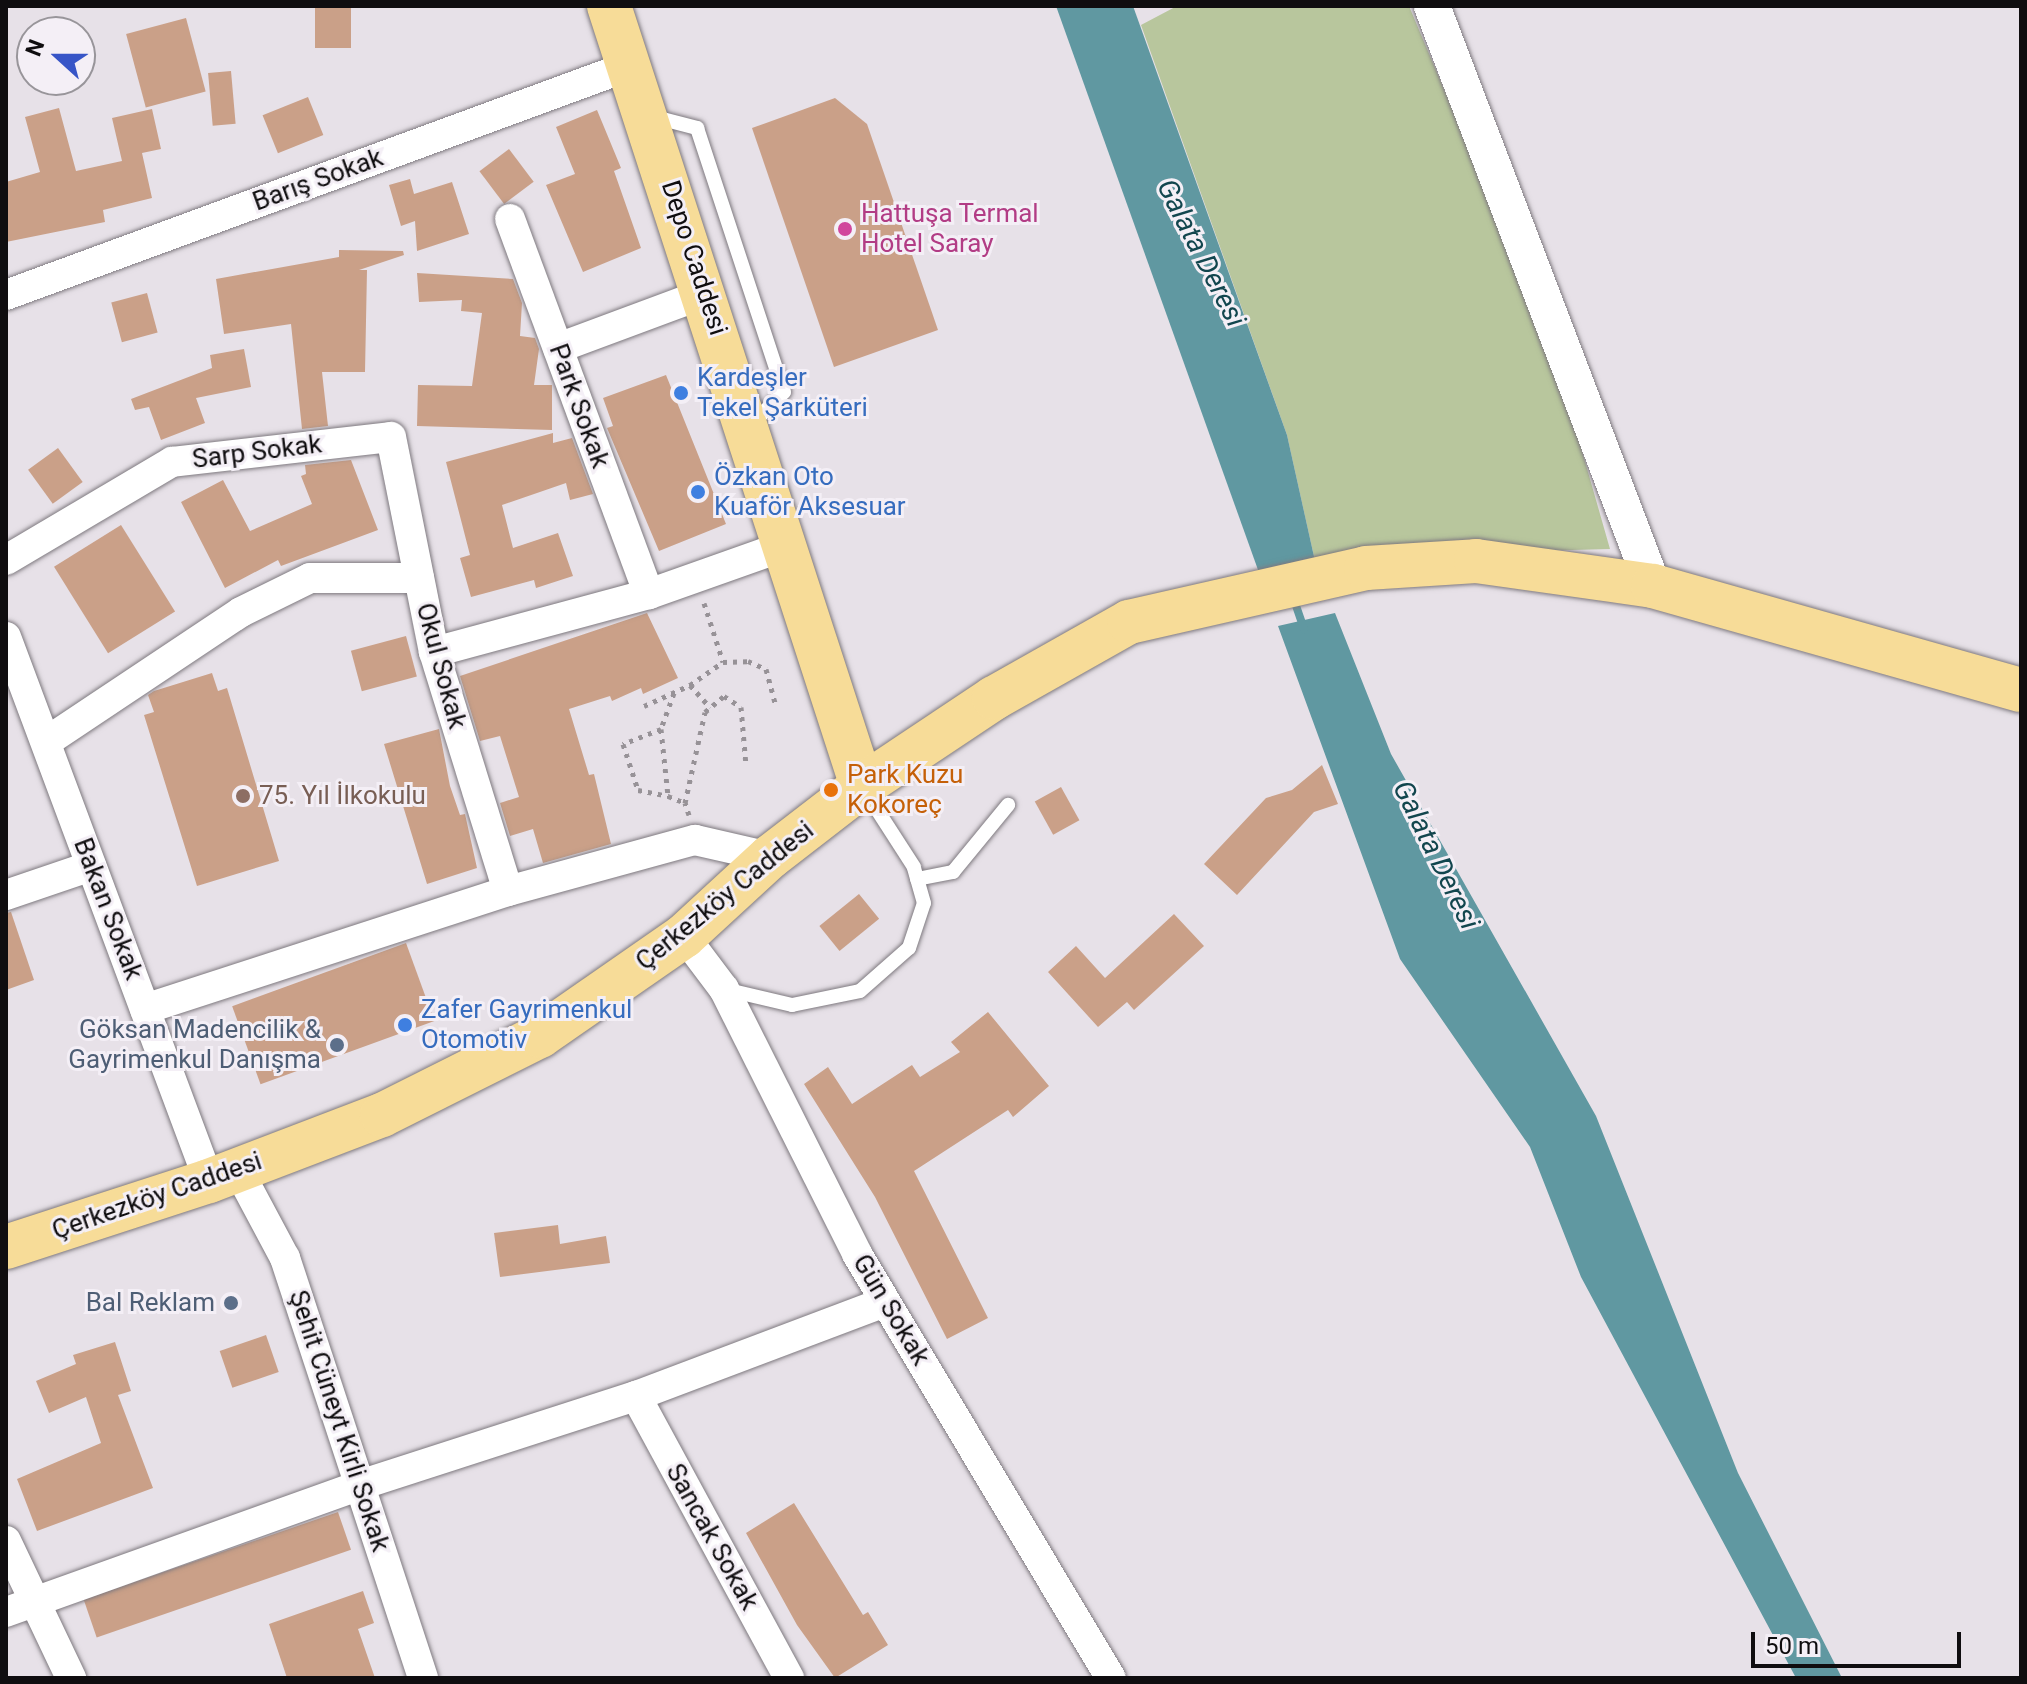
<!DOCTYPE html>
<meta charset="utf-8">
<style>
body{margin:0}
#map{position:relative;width:2027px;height:1684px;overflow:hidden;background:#e7e1e8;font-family:Roboto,sans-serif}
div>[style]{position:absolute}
.green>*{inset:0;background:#b8c69d}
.water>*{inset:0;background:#6098a1}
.stream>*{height:8px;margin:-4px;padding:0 4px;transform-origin:4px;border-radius:4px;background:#6098a1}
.building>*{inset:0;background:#caa088;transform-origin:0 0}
.path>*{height:5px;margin-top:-2.5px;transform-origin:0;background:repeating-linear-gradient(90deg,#979297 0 4px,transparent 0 10px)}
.roads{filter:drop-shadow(0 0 2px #7e797f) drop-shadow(0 0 2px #7e797f)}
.service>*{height:14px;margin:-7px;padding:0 7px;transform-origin:7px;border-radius:7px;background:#fff}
.minor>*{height:30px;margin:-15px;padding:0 15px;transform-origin:15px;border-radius:15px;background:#fff}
.tertiary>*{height:36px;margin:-18px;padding:0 18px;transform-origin:18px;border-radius:18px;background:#fff}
.primary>*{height:44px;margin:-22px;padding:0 22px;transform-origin:22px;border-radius:22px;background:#f7dc98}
.dots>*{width:22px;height:22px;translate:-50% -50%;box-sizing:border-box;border:4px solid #f4eff6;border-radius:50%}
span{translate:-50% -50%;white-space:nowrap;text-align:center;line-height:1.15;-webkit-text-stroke:6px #f4eff6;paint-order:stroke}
.street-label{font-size:26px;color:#0f0d0f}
.hotel-label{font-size:26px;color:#b23c85}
.left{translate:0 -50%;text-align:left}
.shop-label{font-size:26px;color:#366cbe}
.food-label{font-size:26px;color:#c56008}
.education-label{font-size:26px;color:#785e54}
.service-label{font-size:26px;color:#4e5e75}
.right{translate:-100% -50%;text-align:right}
.water-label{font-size:28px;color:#12464e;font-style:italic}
.frame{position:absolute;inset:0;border:8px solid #0f0d0f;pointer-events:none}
.north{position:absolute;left:16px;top:16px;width:80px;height:80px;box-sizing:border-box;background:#f4eff6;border:2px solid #98959a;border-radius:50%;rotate:291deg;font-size:22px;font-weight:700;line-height:32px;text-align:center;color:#0f0d0f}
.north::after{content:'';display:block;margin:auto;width:28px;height:36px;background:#3755c7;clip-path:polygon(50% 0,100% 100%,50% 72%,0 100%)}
.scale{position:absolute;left:1751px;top:1632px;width:210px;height:36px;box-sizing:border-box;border:4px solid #0f0d0f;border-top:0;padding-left:10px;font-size:24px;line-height:28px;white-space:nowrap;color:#0f0d0f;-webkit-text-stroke:6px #f4eff6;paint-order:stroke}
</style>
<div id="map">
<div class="green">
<i style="clip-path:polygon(1177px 6px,1409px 6px,1552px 346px,1610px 549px,1422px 554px,1317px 570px,1287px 435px,1141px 25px)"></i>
</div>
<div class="water">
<i style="clip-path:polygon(1056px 6px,1133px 6px,1287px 435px,1317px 570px,1262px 581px)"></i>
<i style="clip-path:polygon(1335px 613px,1391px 754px,1596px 1116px,1738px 1473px,1842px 1678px,1796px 1678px,1581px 1277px,1530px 1147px,1400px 959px,1278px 626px)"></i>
</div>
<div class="stream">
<i style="left:1293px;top:597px;width:34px;rotate:71deg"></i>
</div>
<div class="building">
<i style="left:315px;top:6px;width:36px;height:42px"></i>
<i style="left:186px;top:18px;width:76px;height:62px;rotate:75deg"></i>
<i style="left:231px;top:71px;width:53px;height:23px;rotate:85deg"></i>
<i style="left:308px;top:97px;width:41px;height:49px;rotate:68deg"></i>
<i style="clip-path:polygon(835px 98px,867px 124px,938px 330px,834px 367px,752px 128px)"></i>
<i style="clip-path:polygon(59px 108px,76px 171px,122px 161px,112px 118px,152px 109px,161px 149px,142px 153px,152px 198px,103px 210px,105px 222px,6px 242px,6px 182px,40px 172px,25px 117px)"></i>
<i style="clip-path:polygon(597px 110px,621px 168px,614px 171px,641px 248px,583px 272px,546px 185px,575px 174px,556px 127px)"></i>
<i style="left:509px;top:149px;width:41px;height:37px;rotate:53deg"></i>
<i style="clip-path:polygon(410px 179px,414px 194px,452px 182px,469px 234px,417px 251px,415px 221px,401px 226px,389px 185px)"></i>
<i style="clip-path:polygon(339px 250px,403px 251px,404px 255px,359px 270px,367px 270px,365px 372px,322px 372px,328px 426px,302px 429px,291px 324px,224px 334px,216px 279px,339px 257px)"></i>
<i style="clip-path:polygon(417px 273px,513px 279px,522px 303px,520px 336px,535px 338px,539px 349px,534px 385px,552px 385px,552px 430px,417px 426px,418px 385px,472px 386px,482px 313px,461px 311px,462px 300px,419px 302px)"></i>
<i style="left:147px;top:293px;width:41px;height:37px;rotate:75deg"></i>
<i style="clip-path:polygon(244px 349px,251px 387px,196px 398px,205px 423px,161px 440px,149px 407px,135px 410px,131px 399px,212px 368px,210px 355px)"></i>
<i style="clip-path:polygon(666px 375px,726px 524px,659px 551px,607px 428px,613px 426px,603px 398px)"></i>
<i style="clip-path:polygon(553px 433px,553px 443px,572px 438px,593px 494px,570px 500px,566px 483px,502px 505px,513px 548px,558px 533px,573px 576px,536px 588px,534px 580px,471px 597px,460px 558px,470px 555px,446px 462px)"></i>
<i style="left:58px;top:448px;width:42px;height:37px;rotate:54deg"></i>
<i style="clip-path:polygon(351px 460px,378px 530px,281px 566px,278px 560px,225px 588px,181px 502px,223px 480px,250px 531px,312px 504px,301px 476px,306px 474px,305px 465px)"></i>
<i style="left:121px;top:525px;width:102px;height:79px;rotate:58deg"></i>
<i style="clip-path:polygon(647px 613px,678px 678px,643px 694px,641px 688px,612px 701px,610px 696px,569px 709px,589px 775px,594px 774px,611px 844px,543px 863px,533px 829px,510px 836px,500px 803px,519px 797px,500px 736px,480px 741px,460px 676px)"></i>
<i style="left:406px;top:636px;width:42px;height:57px;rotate:75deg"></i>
<i style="clip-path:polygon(212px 673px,218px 691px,227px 688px,279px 861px,197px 886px,144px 715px,154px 712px,148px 695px,154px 691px)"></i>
<i style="clip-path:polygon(439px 729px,450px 786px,460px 815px,465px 814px,477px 868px,427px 884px,384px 744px)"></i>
<i style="clip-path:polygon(1322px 765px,1338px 804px,1314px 812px,1237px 895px,1204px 864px,1266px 798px,1292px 790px)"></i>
<i style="left:1061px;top:787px;width:38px;height:30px;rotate:61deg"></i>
<i style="left:859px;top:894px;width:32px;height:51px;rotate:51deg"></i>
<i style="clip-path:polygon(11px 912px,34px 980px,6px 990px,6px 913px)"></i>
<i style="clip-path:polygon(1174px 914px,1204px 946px,1134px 1010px,1127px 1002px,1098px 1027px,1048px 972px,1076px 946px,1105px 978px)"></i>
<i style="left:406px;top:943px;width:83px;height:185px;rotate:70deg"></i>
<i style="clip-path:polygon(988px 1012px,1049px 1086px,1013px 1117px,1008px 1110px,914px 1171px,988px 1318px,947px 1339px,875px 1197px,804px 1084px,828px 1067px,852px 1104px,912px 1065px,920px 1077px,960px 1052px,951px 1042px)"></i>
<i style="clip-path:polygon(558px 1225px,560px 1244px,606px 1236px,610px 1263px,500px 1277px,494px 1233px)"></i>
<i style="left:266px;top:1335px;width:39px;height:49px;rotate:71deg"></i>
<i style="clip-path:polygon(115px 1342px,131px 1391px,118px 1395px,153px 1488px,37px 1531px,17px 1479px,101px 1443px,86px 1397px,49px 1413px,36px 1381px,76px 1364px,73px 1355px)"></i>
<i style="clip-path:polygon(794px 1503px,863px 1615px,868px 1612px,888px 1645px,835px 1678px,797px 1625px,746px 1533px)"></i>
<i style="left:338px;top:1512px;width:40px;height:269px;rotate:71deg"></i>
<i style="clip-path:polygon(363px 1591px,374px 1623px,358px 1629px,375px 1678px,287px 1678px,269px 1624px)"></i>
</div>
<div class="path">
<i style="left:704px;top:603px;width:62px;rotate:72.1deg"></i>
<i style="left:690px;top:685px;width:40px;rotate:-34.9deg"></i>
<i style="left:723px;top:662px;width:25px;rotate:-2deg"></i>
<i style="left:748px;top:661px;width:20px;rotate:24deg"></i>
<i style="left:766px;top:669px;width:35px;rotate:75deg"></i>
<i style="left:674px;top:693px;width:38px;rotate:110deg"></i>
<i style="left:661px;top:729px;width:67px;rotate:84deg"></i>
<i style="left:668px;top:796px;width:18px;rotate:22deg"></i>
<i style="left:644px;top:706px;width:51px;rotate:-24.5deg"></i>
<i style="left:690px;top:685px;width:30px;rotate:48deg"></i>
<i style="left:661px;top:729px;width:41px;rotate:158.5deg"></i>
<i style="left:623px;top:744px;width:48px;rotate:71.9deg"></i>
<i style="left:638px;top:790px;width:31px;rotate:11deg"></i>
<i style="left:689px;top:815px;width:13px;rotate:-108deg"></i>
<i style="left:685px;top:803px;width:93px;rotate:-77.6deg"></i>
<i style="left:705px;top:712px;width:25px;rotate:-40deg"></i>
<i style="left:724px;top:696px;width:20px;rotate:33deg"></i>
<i style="left:741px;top:707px;width:58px;rotate:85.1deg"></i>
</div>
<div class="roads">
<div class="service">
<i style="left:651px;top:116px;width:48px;rotate:14.6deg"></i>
<i style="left:697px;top:128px;width:278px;rotate:71.8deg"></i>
<i style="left:784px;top:392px;width:45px;rotate:135deg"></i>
<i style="left:917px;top:879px;width:37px;rotate:-11deg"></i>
<i style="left:953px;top:872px;width:87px;rotate:-50.6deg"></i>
<i style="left:724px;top:989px;width:70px;rotate:13.2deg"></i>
<i style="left:792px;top:1005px;width:69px;rotate:-11.6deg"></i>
<i style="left:860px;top:991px;width:65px;rotate:-41.3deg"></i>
<i style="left:909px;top:948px;width:47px;rotate:-71.6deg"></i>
<i style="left:924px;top:903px;width:37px;rotate:-106deg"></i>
<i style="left:914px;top:867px;width:90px;rotate:-122.8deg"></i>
</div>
<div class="minor">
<i style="left:510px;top:219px;width:400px;rotate:69.7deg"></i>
<i style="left:6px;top:295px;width:664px;rotate:-20.18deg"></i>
<i style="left:558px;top:348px;width:158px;rotate:-20.4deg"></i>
<i style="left:6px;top:560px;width:193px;rotate:-30.6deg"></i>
<i style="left:172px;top:462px;width:220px;rotate:-6.5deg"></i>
<i style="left:391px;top:437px;width:219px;rotate:78.7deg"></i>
<i style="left:434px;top:652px;width:250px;rotate:72.8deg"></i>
<i style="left:6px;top:637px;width:581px;rotate:69.54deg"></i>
<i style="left:434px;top:652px;width:223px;rotate:-15.1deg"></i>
<i style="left:649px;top:594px;width:146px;rotate:-19.5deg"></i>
<i style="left:46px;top:742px;width:234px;rotate:-33.7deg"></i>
<i style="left:241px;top:612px;width:77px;rotate:-26.2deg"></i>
<i style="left:310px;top:578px;width:109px"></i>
<i style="left:6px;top:895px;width:90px;rotate:-18.8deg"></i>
<i style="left:684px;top:936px;width:66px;rotate:53deg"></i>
<i style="left:724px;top:989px;width:297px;rotate:63.3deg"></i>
<i style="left:857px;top:1254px;width:494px;rotate:59.1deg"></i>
<i style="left:145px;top:1009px;width:382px;rotate:-18deg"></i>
<i style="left:508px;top:891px;width:194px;rotate:-15.3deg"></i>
<i style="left:695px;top:840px;width:77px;rotate:12.8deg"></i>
<i style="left:238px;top:1170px;width:100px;rotate:61.9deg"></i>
<i style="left:285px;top:1258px;width:442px;rotate:71.8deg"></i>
<i style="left:636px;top:1396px;width:321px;rotate:61.5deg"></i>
<i style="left:6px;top:1541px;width:152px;rotate:64.6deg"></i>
<i style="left:6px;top:1612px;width:376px;rotate:-19.7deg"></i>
<i style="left:360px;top:1485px;width:290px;rotate:-17.9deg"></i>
<i style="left:636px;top:1396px;width:266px;rotate:-20.7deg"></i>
</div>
<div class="tertiary">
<i style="left:1432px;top:6px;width:621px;rotate:69.14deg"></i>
</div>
<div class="primary">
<i style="left:609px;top:6px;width:820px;rotate:72.03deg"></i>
<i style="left:6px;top:1247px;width:213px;rotate:-18deg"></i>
<i style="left:209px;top:1181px;width:185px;rotate:-20.9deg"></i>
<i style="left:382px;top:1115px;width:177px;rotate:-26.6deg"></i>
<i style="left:540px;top:1036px;width:175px;rotate:-34.8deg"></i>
<i style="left:684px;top:936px;width:117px;rotate:-42.6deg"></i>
<i style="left:770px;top:857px;width:116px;rotate:-37.7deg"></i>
<i style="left:862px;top:786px;width:159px;rotate:-33.7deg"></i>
<i style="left:994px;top:698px;width:155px;rotate:-29.4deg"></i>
<i style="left:1129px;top:622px;width:243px;rotate:-12.8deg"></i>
<i style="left:1366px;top:568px;width:110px;rotate:-3.6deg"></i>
<i style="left:1476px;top:561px;width:179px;rotate:8deg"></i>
<i style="left:1653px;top:586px;width:382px;rotate:15.8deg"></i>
</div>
</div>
<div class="dots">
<i style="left:845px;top:229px;background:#d1479c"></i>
<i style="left:681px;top:393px;background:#3f7fe0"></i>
<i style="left:698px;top:492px;background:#3f7fe0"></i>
<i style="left:831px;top:790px;background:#e8710a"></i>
<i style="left:243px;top:796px;background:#8d6e63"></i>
<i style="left:405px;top:1025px;background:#3f7fe0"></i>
<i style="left:337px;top:1045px;background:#5c6f8a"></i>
<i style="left:231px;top:1303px;background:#5c6f8a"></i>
</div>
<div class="street-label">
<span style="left:318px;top:180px;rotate:-20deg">Barış Sokak</span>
<span style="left:694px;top:258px;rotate:72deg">Depo Caddesi</span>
<span style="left:579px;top:406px;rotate:70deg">Park Sokak</span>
<span style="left:257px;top:452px;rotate:-7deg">Sarp Sokak</span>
<span style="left:441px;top:666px;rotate:75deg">Okul Sokak</span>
<span style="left:725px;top:896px;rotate:-39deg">Çerkezköy Caddesi</span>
<span style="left:108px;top:909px;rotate:69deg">Bakan Sokak</span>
<span style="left:157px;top:1196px;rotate:-19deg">Çerkezköy Caddesi</span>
<span style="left:891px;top:1310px;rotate:59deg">Gün Sokak</span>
<span style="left:339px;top:1421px;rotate:72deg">Şehit Cüneyt Kirli Sokak</span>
<span style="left:712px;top:1537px;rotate:61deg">Sancak Sokak</span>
</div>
<div class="hotel-label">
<span class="left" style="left:861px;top:229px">Hattuşa Termal<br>Hotel Saray</span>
</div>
<div class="shop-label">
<span class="left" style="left:697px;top:393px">Kardeşler<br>Tekel Şarküteri</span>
<span class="left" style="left:714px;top:492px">Özkan Oto<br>Kuaför Aksesuar</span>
<span class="left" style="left:421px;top:1025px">Zafer Gayrimenkul<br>Otomotiv</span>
</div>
<div class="food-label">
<span class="left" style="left:847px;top:790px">Park Kuzu<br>Kokoreç</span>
</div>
<div class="education-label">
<span class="left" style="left:259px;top:796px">75. Yıl İlkokulu</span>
</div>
<div class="service-label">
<span class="right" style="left:321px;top:1045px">Göksan Madencilik &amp;<br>Gayrimenkul Danışma</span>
<span class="right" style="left:215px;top:1303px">Bal Reklam</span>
</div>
<div class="water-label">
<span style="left:1201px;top:253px;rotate:63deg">Galata Deresi</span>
<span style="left:1436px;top:855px;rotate:64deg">Galata Deresi</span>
</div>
<div class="frame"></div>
<div class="north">N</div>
<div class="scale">50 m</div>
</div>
